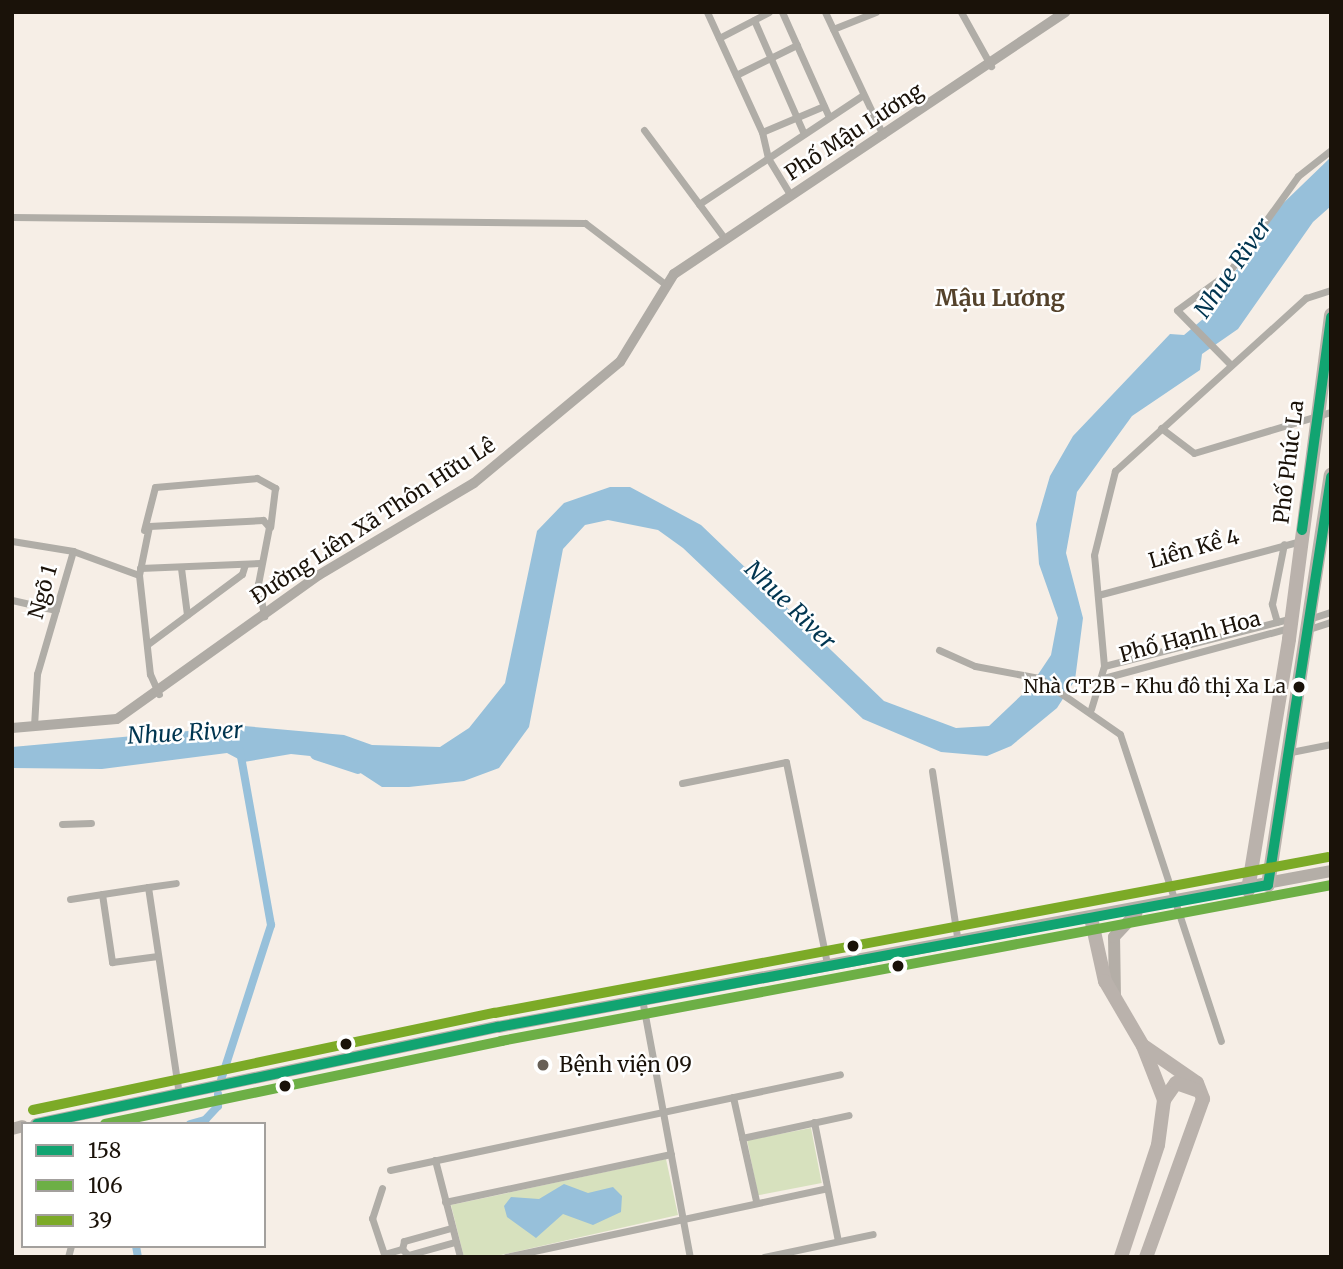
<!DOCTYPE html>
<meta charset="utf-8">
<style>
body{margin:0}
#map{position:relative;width:1343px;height:1269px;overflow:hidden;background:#f6eee6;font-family:Merriweather,serif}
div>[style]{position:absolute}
.green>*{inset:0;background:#d7e1be;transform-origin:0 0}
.water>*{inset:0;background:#97c0da}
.canal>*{height:8px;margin:-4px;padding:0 4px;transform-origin:4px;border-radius:4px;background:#97c0da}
.river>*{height:12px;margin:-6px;padding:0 6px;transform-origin:6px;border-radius:6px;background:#97c0da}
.street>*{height:7px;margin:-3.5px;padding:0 3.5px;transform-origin:3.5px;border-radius:3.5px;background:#b0ada7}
.secondary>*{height:10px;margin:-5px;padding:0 5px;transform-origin:5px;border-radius:5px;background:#afaba5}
.primary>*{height:12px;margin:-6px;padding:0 6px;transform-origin:6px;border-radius:6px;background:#b4aea7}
.highway>*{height:14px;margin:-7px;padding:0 7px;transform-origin:7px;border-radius:7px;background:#bab2ac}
.bus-1>*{height:10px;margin:-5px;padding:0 5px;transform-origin:5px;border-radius:5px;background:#11a471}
.bus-2>*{height:10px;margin:-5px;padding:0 5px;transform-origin:5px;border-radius:5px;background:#6daf46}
.bus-3>*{height:10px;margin:-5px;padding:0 5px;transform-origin:5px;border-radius:5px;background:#7caa27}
.dots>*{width:19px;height:19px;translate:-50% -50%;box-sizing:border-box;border:4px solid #fff;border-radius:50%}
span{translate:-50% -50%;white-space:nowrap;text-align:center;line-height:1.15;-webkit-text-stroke:5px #fff;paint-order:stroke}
.bus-label{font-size:19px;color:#1a1209}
.right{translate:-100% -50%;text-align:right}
.street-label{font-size:21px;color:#1a1209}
.poi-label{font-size:21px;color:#1a1209}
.left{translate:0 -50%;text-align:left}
.water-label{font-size:23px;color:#003550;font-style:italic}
.neighbourhood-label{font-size:23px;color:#54422b;font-weight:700}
.frame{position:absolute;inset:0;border:14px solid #1a1209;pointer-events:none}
.legend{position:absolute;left:21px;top:1122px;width:245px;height:126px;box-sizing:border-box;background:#fff;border:2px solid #a3a09d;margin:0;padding:9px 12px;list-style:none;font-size:21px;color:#1a1209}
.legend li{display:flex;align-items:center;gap:14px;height:35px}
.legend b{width:35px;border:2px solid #a3a09d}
</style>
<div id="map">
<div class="green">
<i style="left:811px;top:1128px;width:56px;height:65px;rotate:79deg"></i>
<i style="clip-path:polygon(666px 1159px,678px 1215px,492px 1257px,464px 1257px,451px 1205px)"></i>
</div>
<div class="water">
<i style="clip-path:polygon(1331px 157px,1331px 206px,1313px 222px,1238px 329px,1202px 354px,1200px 370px,1132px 416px,1077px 492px,1066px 553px,1083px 618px,1075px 680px,1057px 708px,1011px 746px,987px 756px,941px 752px,863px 719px,683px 548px,658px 530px,608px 520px,585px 525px,563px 549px,529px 727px,499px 768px,464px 781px,409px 787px,382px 787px,339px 759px,291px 754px,244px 762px,227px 753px,102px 769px,12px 768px,12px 747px,244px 726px,344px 735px,372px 745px,440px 747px,469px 728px,505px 683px,537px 531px,564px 503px,610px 487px,630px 487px,701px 525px,884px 701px,956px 728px,989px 726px,1029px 688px,1051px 655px,1058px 618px,1039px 564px,1036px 524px,1050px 476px,1073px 436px,1170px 334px,1184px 335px,1209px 314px,1210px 298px,1252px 253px,1272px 214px)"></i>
<i style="clip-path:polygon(564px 1184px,588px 1193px,613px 1187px,622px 1196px,621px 1212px,593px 1225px,563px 1214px,536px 1238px,507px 1217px,504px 1206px,511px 1197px,539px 1199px)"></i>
</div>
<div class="canal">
<i style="left:221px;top:1080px;width:163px;rotate:-72.1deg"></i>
<i style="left:271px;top:925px;width:177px;rotate:-100.1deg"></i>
<i style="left:190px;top:1124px;width:16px;rotate:-15deg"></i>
<i style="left:205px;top:1120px;width:19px;rotate:-47deg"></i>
<i style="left:218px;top:1106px;width:12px;rotate:-90deg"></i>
<i style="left:136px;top:1246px;width:11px;rotate:80deg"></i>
</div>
<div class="river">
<i style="left:316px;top:754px;width:44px;rotate:18.4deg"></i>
</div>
<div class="street">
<i style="left:707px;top:12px;width:132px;rotate:65.4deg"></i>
<i style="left:762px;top:132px;width:27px;rotate:77deg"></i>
<i style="left:768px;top:158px;width:44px;rotate:58.8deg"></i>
<i style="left:782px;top:12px;width:113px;rotate:65.9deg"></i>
<i style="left:825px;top:12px;width:136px;rotate:64.8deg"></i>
<i style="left:961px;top:12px;width:62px;rotate:60.9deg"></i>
<i style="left:754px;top:20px;width:124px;rotate:66.3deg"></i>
<i style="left:833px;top:29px;width:46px;rotate:-21.6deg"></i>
<i style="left:719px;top:38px;width:56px;rotate:-27.5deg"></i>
<i style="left:736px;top:75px;width:68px;rotate:-26.2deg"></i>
<i style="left:644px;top:130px;width:136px;rotate:53.4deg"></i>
<i style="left:762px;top:132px;width:67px;rotate:-22.8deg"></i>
<i style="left:699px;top:204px;width:197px;rotate:-33.6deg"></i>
<i style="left:12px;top:217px;width:573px;rotate:0.6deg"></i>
<i style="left:585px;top:223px;width:101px;rotate:37.3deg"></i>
<i style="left:1229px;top:363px;width:74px;rotate:-134.5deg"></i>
<i style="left:1177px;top:310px;width:64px;rotate:-36.2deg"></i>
<i style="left:1229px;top:272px;width:118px;rotate:-54.3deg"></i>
<i style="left:1298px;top:176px;width:42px;rotate:-38.2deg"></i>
<i style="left:1161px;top:428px;width:41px;rotate:37.1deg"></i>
<i style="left:1194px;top:453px;width:143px;rotate:-16.7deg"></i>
<i style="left:144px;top:530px;width:44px;rotate:-75.7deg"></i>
<i style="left:155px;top:487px;width:102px;rotate:-5deg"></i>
<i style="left:257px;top:478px;width:21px;rotate:29deg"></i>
<i style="left:275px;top:488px;width:39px;rotate:97deg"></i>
<i style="left:12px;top:541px;width:62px;rotate:9.3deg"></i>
<i style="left:73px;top:551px;width:70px;rotate:20deg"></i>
<i style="left:139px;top:575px;width:100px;rotate:83.7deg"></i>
<i style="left:150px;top:674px;width:22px;rotate:66deg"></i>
<i style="left:140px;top:568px;width:120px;rotate:-2.4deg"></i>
<i style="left:181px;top:568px;width:47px;rotate:82.7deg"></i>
<i style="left:139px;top:575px;width:50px;rotate:-78.5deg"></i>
<i style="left:149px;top:526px;width:114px;rotate:-3deg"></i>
<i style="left:263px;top:520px;width:9px;rotate:49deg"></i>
<i style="left:269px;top:527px;width:58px;rotate:100.9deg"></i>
<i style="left:258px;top:584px;width:33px;rotate:79deg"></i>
<i style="left:1098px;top:595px;width:210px;rotate:-14.9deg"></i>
<i style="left:12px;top:600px;width:45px;rotate:12.8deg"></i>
<i style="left:1309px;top:619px;width:23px;rotate:-18deg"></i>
<i style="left:1277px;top:622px;width:19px;rotate:-106deg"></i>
<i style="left:1272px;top:604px;width:61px;rotate:-78.7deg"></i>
<i style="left:1309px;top:629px;width:23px;rotate:-18deg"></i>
<i style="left:148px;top:644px;width:117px;rotate:-36.7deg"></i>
<i style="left:242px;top:574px;width:10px;rotate:-73deg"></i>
<i style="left:939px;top:650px;width:39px;rotate:24deg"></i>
<i style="left:975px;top:666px;width:65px;rotate:10.6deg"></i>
<i style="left:1039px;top:678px;width:98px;rotate:34.7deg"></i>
<i style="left:1120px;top:734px;width:323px;rotate:71.8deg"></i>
<i style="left:1104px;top:666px;width:191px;rotate:-14.3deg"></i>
<i style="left:1100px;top:679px;width:196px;rotate:-15.1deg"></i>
<i style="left:1091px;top:709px;width:45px;rotate:-73.2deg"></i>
<i style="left:1104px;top:666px;width:111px;rotate:-95.1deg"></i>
<i style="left:1094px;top:555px;width:87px;rotate:-76deg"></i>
<i style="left:1115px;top:471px;width:258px;rotate:-42.2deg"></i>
<i style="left:1306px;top:298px;width:26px;rotate:-18deg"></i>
<i style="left:34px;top:726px;width:52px;rotate:-86.7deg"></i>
<i style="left:37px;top:674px;width:128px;rotate:-73.7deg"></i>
<i style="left:1291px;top:752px;width:41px;rotate:-11.3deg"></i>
<i style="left:932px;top:771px;width:173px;rotate:81.4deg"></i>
<i style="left:682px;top:783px;width:106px;rotate:-11.4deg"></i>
<i style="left:786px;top:762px;width:206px;rotate:78.5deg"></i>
<i style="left:62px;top:824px;width:29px;rotate:-2deg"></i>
<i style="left:148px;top:887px;width:28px;rotate:-8deg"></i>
<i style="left:102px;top:894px;width:69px;rotate:81.6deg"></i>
<i style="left:112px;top:962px;width:46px;rotate:-7.4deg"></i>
<i style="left:70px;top:899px;width:79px;rotate:-8.7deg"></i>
<i style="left:148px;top:887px;width:209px;rotate:81.5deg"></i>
<i style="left:642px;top:999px;width:262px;rotate:79.5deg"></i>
<i style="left:733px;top:1097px;width:107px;rotate:77.5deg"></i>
<i style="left:814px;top:1122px;width:121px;rotate:78.6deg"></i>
<i style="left:742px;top:1138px;width:109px;rotate:-12.1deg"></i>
<i style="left:435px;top:1160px;width:100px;rotate:75.5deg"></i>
<i style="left:390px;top:1170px;width:460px;rotate:-12deg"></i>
<i style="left:382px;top:1188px;width:32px;rotate:108deg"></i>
<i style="left:372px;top:1218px;width:41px;rotate:71.6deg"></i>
<i style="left:445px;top:1202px;width:231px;rotate:-12deg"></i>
<i style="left:451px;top:1228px;width:49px;rotate:164.5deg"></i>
<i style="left:404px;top:1241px;width:8px;rotate:104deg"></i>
<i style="left:402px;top:1249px;width:8px;rotate:45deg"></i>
<i style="left:408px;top:1255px;width:49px;rotate:-15.5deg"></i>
<i style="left:384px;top:1254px;width:19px;rotate:-16deg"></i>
<i style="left:68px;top:1257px;width:11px;rotate:-75deg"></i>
<i style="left:506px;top:1257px;width:328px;rotate:-12.1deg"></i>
<i style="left:764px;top:1257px;width:111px;rotate:-11.9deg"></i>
</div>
<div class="secondary">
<i style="left:12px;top:728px;width:105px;rotate:-4.9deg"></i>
<i style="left:117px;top:719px;width:248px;rotate:-35.5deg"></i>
<i style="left:319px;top:575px;width:180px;rotate:-30.7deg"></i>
<i style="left:474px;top:483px;width:190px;rotate:-39.7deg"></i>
<i style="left:620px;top:362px;width:103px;rotate:-58.5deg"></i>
<i style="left:674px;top:274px;width:471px;rotate:-33.8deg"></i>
</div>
<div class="primary">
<i style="left:1115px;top:998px;width:61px;rotate:-90.9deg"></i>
<i style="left:1114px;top:937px;width:33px;rotate:-47deg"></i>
<i style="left:36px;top:1124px;width:472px;rotate:-11.9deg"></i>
<i style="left:498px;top:1027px;width:847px;rotate:-10.61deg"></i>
<i style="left:12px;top:1129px;width:11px;rotate:-15deg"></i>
</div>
<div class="highway">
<i style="left:1268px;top:885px;width:415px;rotate:-81.3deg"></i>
<i style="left:1248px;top:890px;width:254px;rotate:-80.7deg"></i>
<i style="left:1289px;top:639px;width:327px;rotate:-82.6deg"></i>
<i style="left:1091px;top:918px;width:65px;rotate:77.5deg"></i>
<i style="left:1105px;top:981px;width:75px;rotate:59.7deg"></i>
<i style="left:1143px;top:1046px;width:58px;rotate:68.7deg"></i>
<i style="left:1164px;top:1100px;width:45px;rotate:97.6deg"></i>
<i style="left:1158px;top:1145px;width:118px;rotate:108.3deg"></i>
<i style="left:1145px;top:1047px;width:63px;rotate:34.7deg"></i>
<i style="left:1197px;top:1083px;width:17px;rotate:69deg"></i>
<i style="left:1203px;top:1099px;width:168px;rotate:109.8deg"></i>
<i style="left:1164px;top:1100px;width:21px;rotate:-55deg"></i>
<i style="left:1176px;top:1083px;width:21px;rotate:19deg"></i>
</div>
<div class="bus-1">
<i style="left:1302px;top:530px;width:215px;rotate:-82.2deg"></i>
<i style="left:37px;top:1124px;width:471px;rotate:-11.9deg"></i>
<i style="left:498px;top:1027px;width:783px;rotate:-10.45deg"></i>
<i style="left:1268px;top:885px;width:413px;rotate:-81.2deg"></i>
</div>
<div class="bus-2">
<i style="left:105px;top:1124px;width:405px;rotate:-11.8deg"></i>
<i style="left:501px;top:1041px;width:845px;rotate:-10.64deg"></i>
</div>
<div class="bus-3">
<i style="left:33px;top:1110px;width:472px;rotate:-11.9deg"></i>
<i style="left:495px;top:1013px;width:847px;rotate:-10.61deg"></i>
</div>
<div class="dots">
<i style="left:1299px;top:687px;background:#1a1209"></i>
<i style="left:853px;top:946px;background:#1a1209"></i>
<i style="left:898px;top:966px;background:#1a1209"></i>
<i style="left:346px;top:1044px;background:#1a1209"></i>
<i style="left:543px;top:1065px;background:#675f56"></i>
<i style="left:285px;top:1086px;background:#1a1209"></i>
</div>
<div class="bus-label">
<span class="right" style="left:1286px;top:687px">Nhà CT2B - Khu đô thị Xa La</span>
</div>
<div class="street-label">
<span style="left:854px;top:132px;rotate:-33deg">Phố Mậu Lương</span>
<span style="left:1289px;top:462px;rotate:-83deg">Phố Phúc La</span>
<span style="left:373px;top:521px;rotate:-33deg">Đường Liên Xã Thôn Hữu Lê</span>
<span style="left:1194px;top:549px;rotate:-16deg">Liền Kề 4</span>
<span style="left:43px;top:592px;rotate:-74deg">Ngõ 1</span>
<span style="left:1190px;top:637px;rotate:-15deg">Phố Hạnh Hoa</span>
</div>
<div class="poi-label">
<span class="left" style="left:559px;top:1065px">Bệnh viện 09</span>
</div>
<div class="water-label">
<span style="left:1233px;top:268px;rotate:-55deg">Nhue River</span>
<span style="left:790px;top:605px;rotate:44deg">Nhue River</span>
<span style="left:185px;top:733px;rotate:-3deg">Nhue River</span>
</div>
<div class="neighbourhood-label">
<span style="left:1000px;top:298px">Mậu Lương</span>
</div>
<div class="frame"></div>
<ul class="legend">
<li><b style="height:9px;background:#11a471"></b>158</li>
<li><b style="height:9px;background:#6daf46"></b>106</li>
<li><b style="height:9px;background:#7caa27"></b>39</li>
</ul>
</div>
